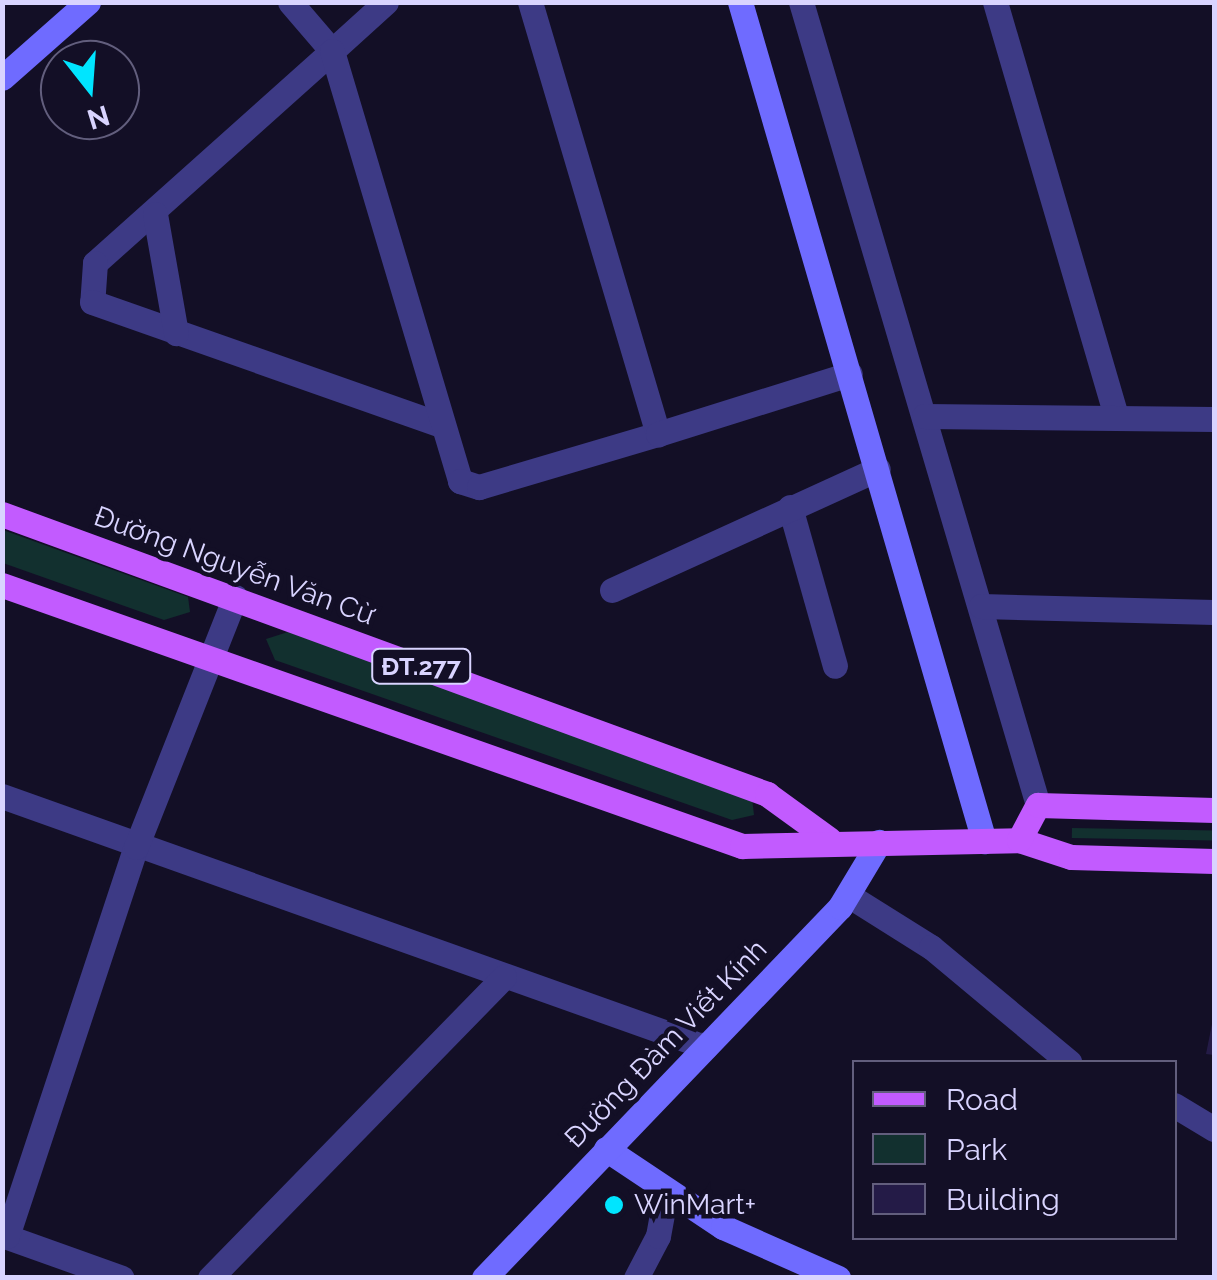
<!DOCTYPE html>
<meta charset="utf-8">
<style>
body{margin:0}
#map{position:relative;width:1217px;height:1280px;overflow:hidden;background:#130f26;font-family:Raleway,sans-serif}
div>[style]{position:absolute}
.green>*{inset:0;background:#12302f;transform-origin:0 0}
.building>*{inset:0;background:#241b47}
.street>*{height:25px;margin:-12.5px;padding:0 12.5px;transform-origin:12.5px;border-radius:12.5px;background:#3d3a85}
.secondary>*{height:25px;margin:-12.5px;padding:0 12.5px;transform-origin:12.5px;border-radius:12.5px;background:#6f6bff}
.primary>*{height:25px;margin:-12.5px;padding:0 12.5px;transform-origin:12.5px;border-radius:12.5px;background:#c25bff}
.dots>*{width:28px;height:28px;translate:-50% -50%;box-sizing:border-box;border:5px solid #130f26;border-radius:50%}
span{translate:-50% -50%;white-space:nowrap;text-align:center;line-height:1.15;-webkit-text-stroke:9px #130f26;paint-order:stroke}
.shield-label span{padding:2px 8px;background:#130f26;border:2px solid;border-radius:8px;-webkit-text-stroke-width:0}
.shield-label{font-size:25px;color:#d9d4ff;font-weight:700}
.street-label{font-size:28px;color:#d9d4ff}
.poi-label{font-size:28px;color:#d9d4ff}
.left{translate:0 -50%;text-align:left}
.frame{position:absolute;inset:0;border:5px solid #d9d4ff;pointer-events:none}
.legend{position:absolute;left:852px;top:1060px;width:325px;height:180px;box-sizing:border-box;background:#130f26;border:2px solid #625e7d;margin:0;padding:12px 18px;list-style:none;font-size:30px;color:#d9d4ff}
.legend li{display:flex;align-items:center;gap:20px;height:50px}
.legend b{width:50px;border:2px solid #625e7d}
.north{position:absolute;left:40px;top:40px;width:100px;height:100px;box-sizing:border-box;background:#130f26;border:2px solid #625e7d;border-radius:50%;rotate:163deg;font-size:28px;font-weight:700;line-height:40px;text-align:center;color:#d9d4ff}
.north::after{content:'';display:block;margin:auto;width:35px;height:45px;background:#00e5ff;clip-path:polygon(50% 0,100% 100%,50% 72%,0 100%)}
</style>
<div id="map">
<div class="green">
<i style="clip-path:polygon(3px 530px,188px 597px,190px 612px,164px 620px,3px 563px)"></i>
<i style="clip-path:polygon(288px 632px,737px 789px,752px 798px,754px 815px,732px 820px,275px 660px,266px 639px)"></i>
<i style="left:1072px;top:828px;width:142px;height:10px;rotate:1deg"></i>
</div>
<div class="building">
<i style="clip-path:polygon(1213px 1019px,1214px 1019px,1214px 1055px,1206px 1054px)"></i>
</div>
<div class="street">
<i style="left:290px;top:2px;width:65px;rotate:49.4deg"></i>
<i style="left:332px;top:51px;width:318px;rotate:138.2deg"></i>
<i style="left:95px;top:263px;width:39px;rotate:94deg"></i>
<i style="left:92px;top:302px;width:370px;rotate:19.4deg"></i>
<i style="left:386px;top:2px;width:73px;rotate:137.8deg"></i>
<i style="left:332px;top:51px;width:449px;rotate:73.4deg"></i>
<i style="left:460px;top:481px;width:20px;rotate:18deg"></i>
<i style="left:479px;top:487px;width:187px;rotate:-16.5deg"></i>
<i style="left:530px;top:2px;width:451px;rotate:73.5deg"></i>
<i style="left:658px;top:434px;width:201px;rotate:-17.4deg"></i>
<i style="left:801px;top:2px;width:837px;rotate:73.56deg"></i>
<i style="left:995px;top:2px;width:431px;rotate:73.7deg"></i>
<i style="left:155px;top:214px;width:121px;rotate:80deg"></i>
<i style="left:924px;top:416px;width:290px;rotate:0.6deg"></i>
<i style="left:790px;top:507px;width:165px;rotate:74.2deg"></i>
<i style="left:612px;top:590px;width:292px;rotate:-24.5deg"></i>
<i style="left:981px;top:606px;width:233px;rotate:1.5deg"></i>
<i style="left:2px;top:796px;width:747px;rotate:19.62deg"></i>
<i style="left:848px;top:895px;width:98px;rotate:32.1deg"></i>
<i style="left:931px;top:947px;width:180px;rotate:39.8deg"></i>
<i style="left:1174px;top:1105px;width:47px;rotate:31deg"></i>
<i style="left:2px;top:1235px;width:127px;rotate:19.7deg"></i>
<i style="left:7px;top:1236px;width:410px;rotate:-71.7deg"></i>
<i style="left:136px;top:847px;width:269px;rotate:-68.4deg"></i>
<i style="left:210px;top:1278px;width:421px;rotate:-45.7deg"></i>
<i style="left:636px;top:1278px;width:47px;rotate:-62.4deg"></i>
<i style="left:658px;top:1236px;width:45px;rotate:-79.7deg"></i>
</div>
<div class="secondary">
<i style="left:740px;top:2px;width:874px;rotate:73.78deg"></i>
<i style="left:2px;top:78px;width:115px;rotate:-41.5deg"></i>
<i style="left:606px;top:1149px;width:141px;rotate:33.7deg"></i>
<i style="left:723px;top:1227px;width:126px;rotate:23.9deg"></i>
<i style="left:484px;top:1278px;width:514px;rotate:-46.18deg"></i>
<i style="left:840px;top:907px;width:76px;rotate:-59deg"></i>
</div>
<div class="primary">
<i style="left:2px;top:514px;width:815px;rotate:20.1deg"></i>
<i style="left:767px;top:794px;width:77px;rotate:36deg"></i>
<i style="left:2px;top:585px;width:785px;rotate:19.43deg"></i>
<i style="left:742px;top:846px;width:277px;rotate:-1.2deg"></i>
<i style="left:1019px;top:840px;width:55px;rotate:18.1deg"></i>
<i style="left:1071px;top:857px;width:143px;rotate:1.6deg"></i>
<i style="left:1019px;top:840px;width:40px;rotate:-62deg"></i>
<i style="left:1038px;top:805px;width:176px;rotate:1.6deg"></i>
</div>
<div class="dots">
<i style="left:614px;top:1205px;background:#00e5ff"></i>
</div>
<div class="shield-label">
<span style="left:421px;top:666px">ĐT.277</span>
</div>
<div class="street-label">
<span style="left:234px;top:566px;rotate:20deg">Đường Nguyễn Văn Cừ</span>
<span style="left:666px;top:1044px;rotate:-46deg">Đường Đàm Viết Kính</span>
</div>
<div class="poi-label">
<span class="left" style="left:634px;top:1205px">WinMart+</span>
</div>
<div class="frame"></div>
<ul class="legend">
<li><b style="height:12px;background:#c25bff"></b>Road</li>
<li><b style="height:28px;background:#12302f"></b>Park</li>
<li><b style="height:28px;background:#241b47"></b>Building</li>
</ul>
<div class="north">N</div>
</div>
